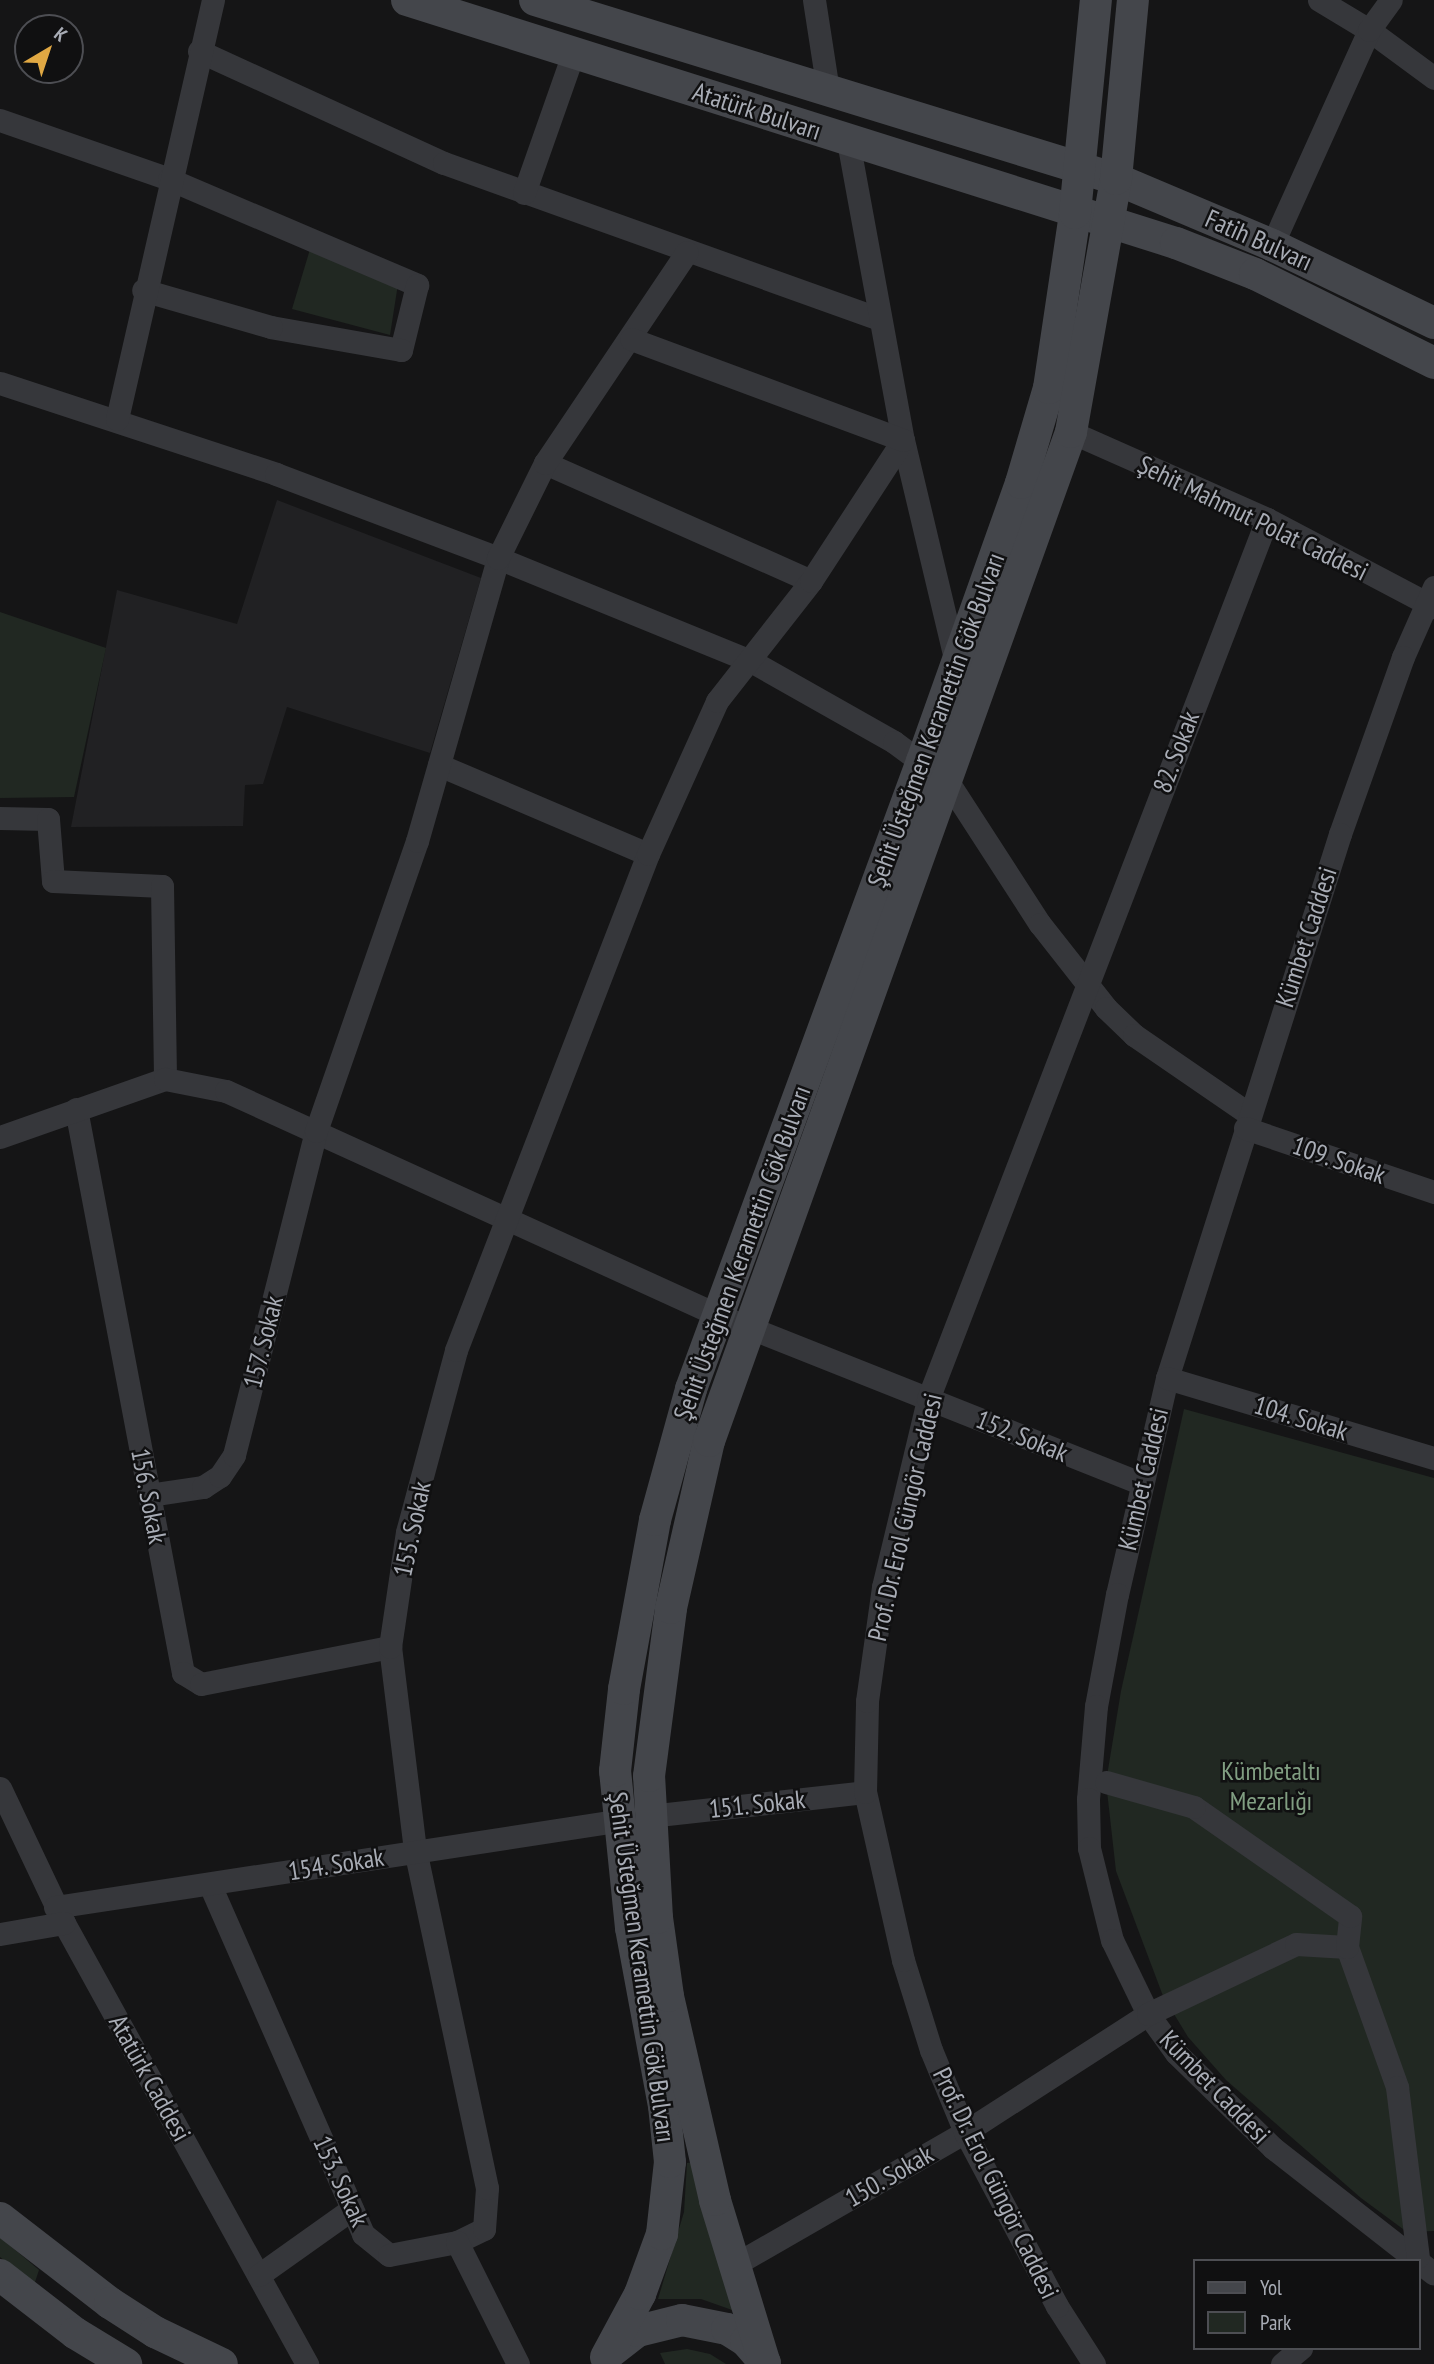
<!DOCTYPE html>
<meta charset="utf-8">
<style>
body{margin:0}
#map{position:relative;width:1434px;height:2364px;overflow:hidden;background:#151516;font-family:"PT Sans Narrow",sans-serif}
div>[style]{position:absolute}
.built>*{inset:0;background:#212123}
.green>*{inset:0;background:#212822}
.street>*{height:23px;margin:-11.5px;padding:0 11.5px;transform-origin:11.5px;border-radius:11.5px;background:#36373b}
.secondary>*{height:32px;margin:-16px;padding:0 16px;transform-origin:16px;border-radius:16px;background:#44464b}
span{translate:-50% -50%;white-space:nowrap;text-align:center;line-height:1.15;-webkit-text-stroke:5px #101011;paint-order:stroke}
.street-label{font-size:26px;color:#a8acb5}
.park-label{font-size:26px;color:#819e82}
.legend{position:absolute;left:1193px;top:2259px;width:228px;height:91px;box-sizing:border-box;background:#101011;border:2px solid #4d4e53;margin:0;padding:9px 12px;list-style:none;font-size:21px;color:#a8acb5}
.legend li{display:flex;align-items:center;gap:14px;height:35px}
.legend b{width:35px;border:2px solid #4d4e53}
.north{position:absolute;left:14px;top:14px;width:70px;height:70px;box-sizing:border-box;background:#101011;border:2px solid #4d4e53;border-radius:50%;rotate:39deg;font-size:19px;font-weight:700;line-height:28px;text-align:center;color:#a8acb5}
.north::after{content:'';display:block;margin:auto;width:24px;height:32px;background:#e0a843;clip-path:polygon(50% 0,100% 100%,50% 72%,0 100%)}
</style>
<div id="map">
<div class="built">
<i style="clip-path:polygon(277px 500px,481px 578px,430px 753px,287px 707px,263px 784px,245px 785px,243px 826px,71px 827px,117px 590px,237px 624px)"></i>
</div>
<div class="green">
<i style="clip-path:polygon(311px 246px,398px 284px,390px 335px,292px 309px)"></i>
<i style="clip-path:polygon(0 612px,106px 648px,74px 797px,0 798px)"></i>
<i style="clip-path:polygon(1184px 1409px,1434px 1478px,1434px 2231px,1407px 2232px,1361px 2198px,1226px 2080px,1188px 2037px,1163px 1996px,1116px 1871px,1106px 1782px,1121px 1691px)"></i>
<i style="clip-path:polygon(694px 2162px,735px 2311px,701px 2299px,658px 2299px,684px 2212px,687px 2163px)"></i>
<i style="clip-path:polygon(0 2237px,39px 2270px,34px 2285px,0 2257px)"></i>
<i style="clip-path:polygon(687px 2349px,710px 2354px,726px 2364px,665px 2364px,660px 2353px)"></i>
</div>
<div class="street">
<i style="left:814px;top:0;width:91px;rotate:81.2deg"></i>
<i style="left:1319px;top:0;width:58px;rotate:31deg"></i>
<i style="left:1369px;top:30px;width:81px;rotate:36.4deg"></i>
<i style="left:199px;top:51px;width:269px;rotate:24.6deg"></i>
<i style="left:444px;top:163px;width:463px;rotate:19.7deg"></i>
<i style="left:0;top:120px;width:179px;rotate:19.2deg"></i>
<i style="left:169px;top:179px;width:270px;rotate:23.1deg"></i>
<i style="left:417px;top:285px;width:67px;rotate:103.8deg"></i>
<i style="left:401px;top:350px;width:132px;rotate:-170deg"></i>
<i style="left:271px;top:327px;width:133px;rotate:-163.9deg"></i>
<i style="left:848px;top:141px;width:304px;rotate:79.6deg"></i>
<i style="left:903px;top:440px;width:229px;rotate:76.6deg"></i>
<i style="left:524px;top:193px;width:151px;rotate:-70.6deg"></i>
<i style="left:1272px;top:245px;width:236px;rotate:-65.7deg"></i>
<i style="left:1369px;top:30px;width:37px;rotate:-54deg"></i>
<i style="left:0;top:383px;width:291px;rotate:18.2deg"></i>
<i style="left:276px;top:474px;width:237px;rotate:20.7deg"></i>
<i style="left:498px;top:558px;width:273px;rotate:22.2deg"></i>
<i style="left:751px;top:661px;width:164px;rotate:29.5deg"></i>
<i style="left:894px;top:742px;width:67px;rotate:36.5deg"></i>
<i style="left:948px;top:782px;width:169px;rotate:57.1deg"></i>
<i style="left:1040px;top:924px;width:107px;rotate:51.8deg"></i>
<i style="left:1106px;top:1008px;width:39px;rotate:44deg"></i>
<i style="left:1134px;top:1035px;width:140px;rotate:34.5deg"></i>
<i style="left:117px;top:419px;width:430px;rotate:-77.1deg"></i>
<i style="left:1071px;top:432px;width:214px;rotate:23.9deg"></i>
<i style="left:1267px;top:519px;width:189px;rotate:27.8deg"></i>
<i style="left:545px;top:463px;width:291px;rotate:23.9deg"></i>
<i style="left:1434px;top:587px;width:77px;rotate:113.9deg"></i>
<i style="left:1403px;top:657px;width:188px;rotate:109.6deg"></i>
<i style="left:1340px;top:834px;width:571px;rotate:107.64deg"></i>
<i style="left:1167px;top:1378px;width:222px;rotate:103deg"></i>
<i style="left:1117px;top:1594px;width:114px;rotate:100.6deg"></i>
<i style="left:1096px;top:1706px;width:93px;rotate:94.9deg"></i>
<i style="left:1088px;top:1799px;width:49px;rotate:88.8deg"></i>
<i style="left:1089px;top:1848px;width:95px;rotate:76deg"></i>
<i style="left:1112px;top:1940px;width:82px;rotate:64.1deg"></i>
<i style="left:1148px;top:2014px;width:48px;rotate:54.3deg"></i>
<i style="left:1176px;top:2053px;width:136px;rotate:44.4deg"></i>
<i style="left:1273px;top:2148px;width:204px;rotate:38deg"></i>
<i style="left:439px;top:765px;width:227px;rotate:23.1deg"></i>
<i style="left:0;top:818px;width:48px;rotate:1.2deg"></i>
<i style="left:48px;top:819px;width:62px;rotate:85.4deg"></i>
<i style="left:53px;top:881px;width:109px;rotate:2.6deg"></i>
<i style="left:162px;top:886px;width:193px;rotate:89.1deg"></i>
<i style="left:76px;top:1109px;width:574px;rotate:79.26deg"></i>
<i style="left:183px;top:1673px;width:21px;rotate:31deg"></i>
<i style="left:201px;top:1684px;width:193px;rotate:-11.1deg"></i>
<i style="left:1245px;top:1128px;width:200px;rotate:18.7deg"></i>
<i style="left:0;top:1137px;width:175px;rotate:-19.4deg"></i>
<i style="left:165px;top:1079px;width:62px;rotate:11.1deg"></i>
<i style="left:226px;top:1091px;width:541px;rotate:24.48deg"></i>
<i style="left:718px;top:1315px;width:454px;rotate:21.7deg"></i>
<i style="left:1167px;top:1378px;width:279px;rotate:16.7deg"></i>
<i style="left:149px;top:1495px;width:55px;rotate:-8.4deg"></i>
<i style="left:203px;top:1487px;width:20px;rotate:-33deg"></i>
<i style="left:220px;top:1476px;width:25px;rotate:-56deg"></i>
<i style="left:234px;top:1455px;width:334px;rotate:-75.8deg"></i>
<i style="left:316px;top:1131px;width:307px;rotate:-70.8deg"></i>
<i style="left:417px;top:841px;width:294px;rotate:-74deg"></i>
<i style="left:498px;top:558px;width:106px;rotate:-63.7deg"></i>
<i style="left:545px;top:463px;width:254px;rotate:-56.1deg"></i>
<i style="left:0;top:1788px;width:149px;rotate:64.6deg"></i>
<i style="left:64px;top:1923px;width:504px;rotate:61.14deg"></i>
<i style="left:649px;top:1816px;width:217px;rotate:-6.3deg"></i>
<i style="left:210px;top:1885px;width:381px;rotate:66.3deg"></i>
<i style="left:363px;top:2234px;width:33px;rotate:39deg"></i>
<i style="left:389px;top:2255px;width:69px;rotate:-10.8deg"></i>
<i style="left:457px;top:2242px;width:30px;rotate:-26deg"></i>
<i style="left:484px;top:2229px;width:41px;rotate:-85.8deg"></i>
<i style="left:487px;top:2188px;width:346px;rotate:-102deg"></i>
<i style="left:415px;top:1850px;width:205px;rotate:-97deg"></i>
<i style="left:390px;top:1647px;width:116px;rotate:-81.6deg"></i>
<i style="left:407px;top:1532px;width:188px;rotate:-74.9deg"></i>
<i style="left:456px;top:1350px;width:532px;rotate:-68.84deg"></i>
<i style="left:648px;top:854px;width:168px;rotate:-65.7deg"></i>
<i style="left:717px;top:701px;width:152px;rotate:-51.9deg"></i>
<i style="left:811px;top:581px;width:168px;rotate:-56.9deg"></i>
<i style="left:903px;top:440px;width:290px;rotate:-159.6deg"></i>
<i style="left:55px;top:1907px;width:568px;rotate:-8.72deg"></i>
<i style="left:0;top:1934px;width:65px;rotate:-9.8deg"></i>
<i style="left:1347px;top:1947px;width:149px;rotate:70.3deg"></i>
<i style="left:1397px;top:2087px;width:171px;rotate:83deg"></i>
<i style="left:457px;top:2242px;width:136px;rotate:63.4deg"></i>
<i style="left:734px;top:2265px;width:267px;rotate:-29.9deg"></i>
<i style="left:965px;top:2132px;width:218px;rotate:-32.8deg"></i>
<i style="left:1148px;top:2014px;width:164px;rotate:-25.3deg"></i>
<i style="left:1296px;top:1944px;width:51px;rotate:3.4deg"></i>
<i style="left:1347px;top:1947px;width:31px;rotate:-84deg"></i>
<i style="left:1350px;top:1916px;width:190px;rotate:-145.1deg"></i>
<i style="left:1194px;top:1807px;width:91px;rotate:-164.1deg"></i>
<i style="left:259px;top:2275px;width:114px;rotate:-35.4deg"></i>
<i style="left:1094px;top:2364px;width:69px;rotate:-122.5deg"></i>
<i style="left:1057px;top:2306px;width:197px;rotate:-117.9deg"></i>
<i style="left:965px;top:2132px;width:89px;rotate:-112.5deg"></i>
<i style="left:931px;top:2050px;width:94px;rotate:-107.3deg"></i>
<i style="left:903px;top:1960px;width:172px;rotate:-102.7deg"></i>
<i style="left:865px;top:1792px;width:91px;rotate:-88.7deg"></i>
<i style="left:867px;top:1701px;width:115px;rotate:-82deg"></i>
<i style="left:883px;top:1587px;width:193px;rotate:-76.5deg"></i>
<i style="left:928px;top:1399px;width:943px;rotate:-68.93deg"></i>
<i style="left:1282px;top:2364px;width:25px;rotate:-40deg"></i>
</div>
<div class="secondary">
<i style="left:407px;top:0;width:806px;rotate:17.54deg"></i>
<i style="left:1176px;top:243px;width:85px;rotate:21.4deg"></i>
<i style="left:1255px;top:274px;width:200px;rotate:26.4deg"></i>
<i style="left:535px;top:0;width:608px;rotate:17.12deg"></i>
<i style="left:1116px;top:179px;width:169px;rotate:22.9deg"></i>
<i style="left:1272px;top:245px;width:180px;rotate:25.7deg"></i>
<i style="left:0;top:2218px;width:139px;rotate:37.7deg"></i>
<i style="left:110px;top:2303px;width:54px;rotate:32.8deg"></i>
<i style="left:155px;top:2332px;width:74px;rotate:25.5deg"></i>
<i style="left:0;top:2275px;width:95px;rotate:37.7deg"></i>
<i style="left:75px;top:2333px;width:60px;rotate:31.3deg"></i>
<i style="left:612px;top:2351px;width:33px;rotate:-38deg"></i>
<i style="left:638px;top:2331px;width:45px;rotate:-14deg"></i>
<i style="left:682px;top:2320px;width:46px;rotate:11.3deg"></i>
<i style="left:727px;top:2329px;width:22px;rotate:32deg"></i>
<i style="left:746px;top:2341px;width:29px;rotate:49deg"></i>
<i style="left:606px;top:2357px;width:72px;rotate:-61.6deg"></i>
<i style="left:640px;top:2294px;width:64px;rotate:-69.9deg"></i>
<i style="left:662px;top:2234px;width:72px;rotate:-83.7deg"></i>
<i style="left:670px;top:2162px;width:56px;rotate:-96.1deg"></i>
<i style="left:664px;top:2106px;width:181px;rotate:-100.5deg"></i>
<i style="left:631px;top:1928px;width:158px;rotate:-95.8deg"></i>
<i style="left:615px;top:1771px;width:82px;rotate:-83.7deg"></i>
<i style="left:624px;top:1689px;width:172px;rotate:-79.6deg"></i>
<i style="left:655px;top:1520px;width:136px;rotate:-74.6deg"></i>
<i style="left:691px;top:1389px;width:669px;rotate:-69.8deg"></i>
<i style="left:922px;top:761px;width:295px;rotate:-70.4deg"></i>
<i style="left:1021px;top:483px;width:99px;rotate:-73.6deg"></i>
<i style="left:1049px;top:388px;width:177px;rotate:-81.5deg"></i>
<i style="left:1075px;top:213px;width:214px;rotate:-84.4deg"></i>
<i style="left:765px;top:2364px;width:171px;rotate:-107deg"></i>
<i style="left:715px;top:2200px;width:209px;rotate:-103deg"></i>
<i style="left:668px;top:1996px;width:79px;rotate:-98deg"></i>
<i style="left:657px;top:1918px;width:142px;rotate:-93.2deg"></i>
<i style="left:649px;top:1776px;width:169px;rotate:-82.5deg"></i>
<i style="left:671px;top:1608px;width:171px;rotate:-77.2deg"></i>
<i style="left:709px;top:1441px;width:1072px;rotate:-70.26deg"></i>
<i style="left:1071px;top:432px;width:257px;rotate:-79.9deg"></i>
<i style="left:1116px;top:179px;width:180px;rotate:-84.6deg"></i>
</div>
<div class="street-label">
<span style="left:757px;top:111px;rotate:18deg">Atatürk Bulvarı</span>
<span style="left:1259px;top:240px;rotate:24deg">Fatih Bulvarı</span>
<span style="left:1253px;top:518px;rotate:26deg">Şehit Mahmut Polat Caddesi</span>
<span style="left:936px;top:720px;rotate:-70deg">Şehit Üsteğmen Keramettin Gök Bulvarı</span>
<span style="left:1176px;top:752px;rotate:-69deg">82. Sokak</span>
<span style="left:1306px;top:937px;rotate:-72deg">Kümbet Caddesi</span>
<span style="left:1339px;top:1160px;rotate:19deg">109. Sokak</span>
<span style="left:742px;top:1253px;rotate:-70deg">Şehit Üsteğmen Keramettin Gök Bulvarı</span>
<span style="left:263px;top:1342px;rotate:-76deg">157. Sokak</span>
<span style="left:1301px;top:1418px;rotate:17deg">104. Sokak</span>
<span style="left:1022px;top:1436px;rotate:22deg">152. Sokak</span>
<span style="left:1143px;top:1479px;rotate:-77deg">Kümbet Caddesi</span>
<span style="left:149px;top:1496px;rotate:79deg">156. Sokak</span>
<span style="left:905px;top:1517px;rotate:-77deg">Prof. Dr. Erol Güngör Caddesi</span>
<span style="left:412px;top:1529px;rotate:-78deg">155. Sokak</span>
<span style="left:757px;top:1804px;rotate:-6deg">151. Sokak</span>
<span style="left:336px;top:1864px;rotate:-9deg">154. Sokak</span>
<span style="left:642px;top:1967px;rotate:82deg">Şehit Üsteğmen Keramettin Gök Bulvarı</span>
<span style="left:150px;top:2078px;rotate:61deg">Atatürk Caddesi</span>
<span style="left:1215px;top:2087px;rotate:46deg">Kümbet Caddesi</span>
<span style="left:889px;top:2176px;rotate:-30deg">150. Sokak</span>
<span style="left:341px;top:2181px;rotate:65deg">153. Sokak</span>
<span style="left:996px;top:2183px;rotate:64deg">Prof. Dr. Erol Güngör Caddesi</span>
</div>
<div class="park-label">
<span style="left:1271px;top:1786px">Kümbetaltı<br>Mezarlığı</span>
</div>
<ul class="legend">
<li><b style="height:9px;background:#44464b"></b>Yol</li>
<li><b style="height:19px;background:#212822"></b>Park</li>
</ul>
<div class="north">K</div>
</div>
